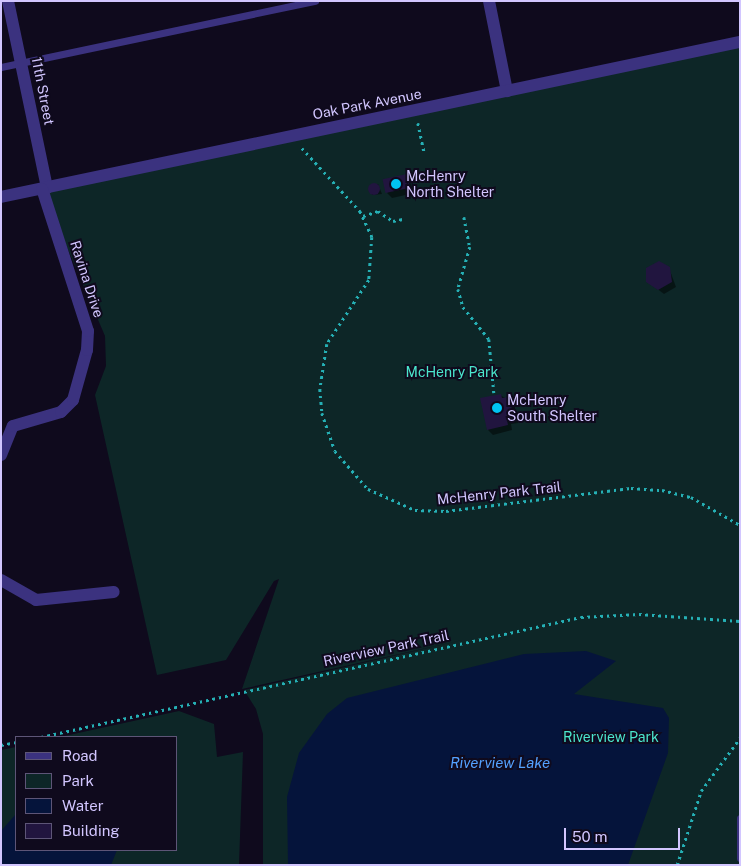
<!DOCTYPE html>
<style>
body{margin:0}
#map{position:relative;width:741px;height:866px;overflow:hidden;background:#0f0a1d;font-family:"Public Sans",sans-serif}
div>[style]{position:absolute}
.green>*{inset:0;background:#0d2627}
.water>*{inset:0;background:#05143b}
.shadow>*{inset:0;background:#0007}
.building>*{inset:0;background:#21153f;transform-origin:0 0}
.round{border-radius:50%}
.path>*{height:2.5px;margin-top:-1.25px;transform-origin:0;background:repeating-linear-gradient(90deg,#25b0b5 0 2.5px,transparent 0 6.5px)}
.lane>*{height:7px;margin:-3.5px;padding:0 3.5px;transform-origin:3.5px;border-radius:3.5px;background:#3b327f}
.street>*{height:12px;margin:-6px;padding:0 6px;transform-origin:6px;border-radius:6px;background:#3b327f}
.dots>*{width:14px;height:14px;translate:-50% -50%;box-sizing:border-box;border:2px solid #0f0a1d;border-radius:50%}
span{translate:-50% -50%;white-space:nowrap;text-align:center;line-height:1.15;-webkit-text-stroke:4px #0f0a1d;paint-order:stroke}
.street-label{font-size:14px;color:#d2c6ff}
.poi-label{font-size:14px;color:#d2c6ff}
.left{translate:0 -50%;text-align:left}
.park-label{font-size:14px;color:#4be6cd}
.water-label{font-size:15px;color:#54a1ff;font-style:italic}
.frame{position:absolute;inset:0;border:2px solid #d2c6ff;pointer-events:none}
.legend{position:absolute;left:15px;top:736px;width:162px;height:115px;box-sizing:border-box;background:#0f0a1d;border:1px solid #5d5577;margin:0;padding:6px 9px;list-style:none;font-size:15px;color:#d2c6ff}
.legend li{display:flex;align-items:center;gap:10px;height:25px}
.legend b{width:25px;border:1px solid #5d5577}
.scale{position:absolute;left:564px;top:828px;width:116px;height:22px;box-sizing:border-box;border:2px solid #d2c6ff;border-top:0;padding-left:6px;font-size:15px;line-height:18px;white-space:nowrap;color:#d2c6ff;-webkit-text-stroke:4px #0f0a1d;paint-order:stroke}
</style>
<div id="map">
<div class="green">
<i style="clip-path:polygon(740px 42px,740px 865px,263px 865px,263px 734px,256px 709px,244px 690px,467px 639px,242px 689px,279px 579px,274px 581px,226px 660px,157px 675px,95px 395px,106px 366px,105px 336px,42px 189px)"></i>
<i style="clip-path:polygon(179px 711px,214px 724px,217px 757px,243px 752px,239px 865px,1px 865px,1px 750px,16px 747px,16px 850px,176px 850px,176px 737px,60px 737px)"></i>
</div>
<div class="water">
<i style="clip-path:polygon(586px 651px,616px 661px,574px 694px,663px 708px,669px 718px,668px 753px,628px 865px,288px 865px,287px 797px,299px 753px,327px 714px,347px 698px,524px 654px)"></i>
<i style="clip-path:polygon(16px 814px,16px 850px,117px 850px,111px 865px,1px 865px,1px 831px)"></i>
</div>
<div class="shadow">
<i style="clip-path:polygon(407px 176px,415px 193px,392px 198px,387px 193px)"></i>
<i style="clip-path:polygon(378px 184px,382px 194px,372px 195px,370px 185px)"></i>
<i style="clip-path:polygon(669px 268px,676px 287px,664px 294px,648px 282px)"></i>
<i style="clip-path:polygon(500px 395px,514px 403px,518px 423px,511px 424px,512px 430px,493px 435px,488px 430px)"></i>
</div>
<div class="building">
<i style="left:407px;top:174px;width:14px;height:25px;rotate:78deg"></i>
<i class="round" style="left:368px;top:183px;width:12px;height:12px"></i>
<i style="clip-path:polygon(659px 261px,670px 267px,672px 282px,658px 290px,646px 282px,646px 268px)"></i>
<i style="clip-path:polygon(501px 394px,502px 398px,509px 397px,514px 418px,507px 420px,508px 425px,487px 430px,480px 398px)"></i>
</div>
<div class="path">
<i style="left:418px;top:123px;width:29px;rotate:78deg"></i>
<i style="left:302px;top:148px;width:86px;rotate:47.4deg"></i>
<i style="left:360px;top:211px;width:29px;rotate:65deg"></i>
<i style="left:372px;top:237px;width:43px;rotate:94deg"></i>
<i style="left:369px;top:280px;width:77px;rotate:123.3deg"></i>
<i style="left:327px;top:344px;width:46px;rotate:98.8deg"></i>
<i style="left:320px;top:389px;width:24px;rotate:85deg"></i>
<i style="left:322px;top:413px;width:40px;rotate:71.1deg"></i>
<i style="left:335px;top:451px;width:50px;rotate:49deg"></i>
<i style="left:368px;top:489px;width:51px;rotate:24.1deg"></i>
<i style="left:415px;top:510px;width:31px;rotate:2deg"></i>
<i style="left:446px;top:511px;width:186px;rotate:-7.1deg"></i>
<i style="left:631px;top:488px;width:31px;rotate:4deg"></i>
<i style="left:662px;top:490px;width:30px;rotate:14deg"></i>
<i style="left:691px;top:497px;width:56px;rotate:29.7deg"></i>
<i style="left:363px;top:216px;width:16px;rotate:-18deg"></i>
<i style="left:378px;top:211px;width:18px;rotate:34deg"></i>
<i style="left:393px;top:221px;width:10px;rotate:-11deg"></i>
<i style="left:464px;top:217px;width:31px;rotate:79deg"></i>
<i style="left:470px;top:247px;width:44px;rotate:105.9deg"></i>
<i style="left:458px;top:289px;width:19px;rotate:74deg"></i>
<i style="left:463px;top:307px;width:41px;rotate:50.9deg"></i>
<i style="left:489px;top:339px;width:54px;rotate:84.7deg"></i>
<i style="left:41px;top:737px;width:553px;rotate:-12.53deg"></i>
<i style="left:581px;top:617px;width:58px;rotate:-3deg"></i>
<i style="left:639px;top:614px;width:101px;rotate:4deg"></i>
<i style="left:1px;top:745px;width:15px;rotate:-11deg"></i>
<i style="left:677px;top:865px;width:78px;rotate:-72deg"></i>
<i style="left:701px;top:791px;width:66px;rotate:-53.7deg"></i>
</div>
<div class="lane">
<i style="left:1px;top:67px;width:321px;rotate:-11.9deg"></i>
<i style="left:740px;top:818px;width:40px;rotate:90deg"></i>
</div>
<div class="street">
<i style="left:8px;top:1px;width:191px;rotate:78.2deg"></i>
<i style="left:489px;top:1px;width:92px;rotate:78.7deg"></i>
<i style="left:1px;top:197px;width:755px;rotate:-11.85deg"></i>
<i style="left:1px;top:455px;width:31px;rotate:-68deg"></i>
<i style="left:13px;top:426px;width:50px;rotate:-16.3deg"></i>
<i style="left:61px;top:412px;width:17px;rotate:-45deg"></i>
<i style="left:73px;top:400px;width:52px;rotate:-74.4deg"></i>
<i style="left:87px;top:350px;width:19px;rotate:-87deg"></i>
<i style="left:88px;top:331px;width:149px;rotate:-107.9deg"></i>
<i style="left:1px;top:580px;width:40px;rotate:29.7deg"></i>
<i style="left:36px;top:600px;width:78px;rotate:-5.9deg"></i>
</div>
<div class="dots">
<i style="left:396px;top:184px;background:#00c4f1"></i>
<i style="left:497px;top:408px;background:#00c4f1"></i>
</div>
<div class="street-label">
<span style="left:43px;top:91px;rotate:79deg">11th Street</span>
<span style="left:367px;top:104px;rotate:-11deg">Oak Park Avenue</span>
<span style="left:87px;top:279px;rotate:72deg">Ravina Drive</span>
<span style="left:499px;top:493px;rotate:-6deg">McHenry Park Trail</span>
<span style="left:386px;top:648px;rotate:-12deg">Riverview Park Trail</span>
</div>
<div class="poi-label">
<span class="left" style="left:406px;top:184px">McHenry<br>North Shelter</span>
<span class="left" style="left:507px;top:408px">McHenry<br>South Shelter</span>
</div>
<div class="park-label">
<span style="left:452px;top:372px">McHenry Park</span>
<span style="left:611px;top:737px">Riverview Park</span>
</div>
<div class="water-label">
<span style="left:500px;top:763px">Riverview Lake</span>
</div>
<div class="frame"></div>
<ul class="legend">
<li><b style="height:6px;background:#3b327f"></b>Road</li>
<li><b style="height:14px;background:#0d2627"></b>Park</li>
<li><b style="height:14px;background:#05143b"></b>Water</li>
<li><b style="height:14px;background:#21153f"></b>Building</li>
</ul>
<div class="scale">50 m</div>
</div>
